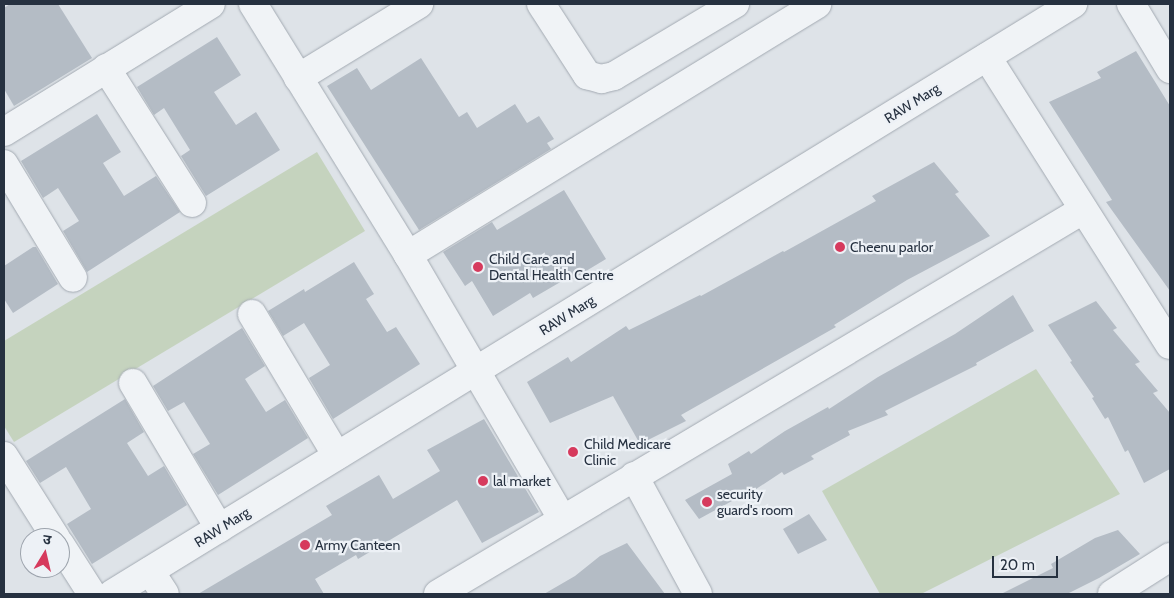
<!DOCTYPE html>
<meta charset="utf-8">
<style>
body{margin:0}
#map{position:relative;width:1174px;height:598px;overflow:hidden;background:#dee3e8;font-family:Cabin,"Noto Sans Devanagari",sans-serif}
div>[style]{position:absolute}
.green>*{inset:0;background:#c5d3be}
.building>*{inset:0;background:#b4bcc5}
.roads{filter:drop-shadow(0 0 1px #a3aab2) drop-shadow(0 0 1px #a3aab2)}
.minor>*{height:28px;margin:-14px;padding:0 14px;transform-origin:14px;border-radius:14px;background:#f0f3f6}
.dots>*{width:14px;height:14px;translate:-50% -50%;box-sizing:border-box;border:2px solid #edf1f6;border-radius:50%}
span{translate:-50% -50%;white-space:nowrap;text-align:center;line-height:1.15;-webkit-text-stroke:4.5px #edf1f6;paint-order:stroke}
.street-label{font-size:14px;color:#263140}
.poi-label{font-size:14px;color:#263140}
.left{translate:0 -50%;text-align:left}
.frame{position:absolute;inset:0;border:5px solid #263140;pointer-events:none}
.north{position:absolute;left:20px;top:528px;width:50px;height:50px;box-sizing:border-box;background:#edf1f6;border:1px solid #9da4ad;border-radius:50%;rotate:9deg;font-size:14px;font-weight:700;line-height:20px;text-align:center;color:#263140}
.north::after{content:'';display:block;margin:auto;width:18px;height:22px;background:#d63a5d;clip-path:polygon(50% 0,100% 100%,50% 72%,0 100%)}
.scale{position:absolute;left:992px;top:556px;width:66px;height:22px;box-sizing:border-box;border:2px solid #263140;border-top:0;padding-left:6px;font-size:15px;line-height:18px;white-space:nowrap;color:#263140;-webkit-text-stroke:4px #edf1f6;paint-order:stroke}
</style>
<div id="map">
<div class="green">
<i style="clip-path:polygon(317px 152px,365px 231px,14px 442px,4px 426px,4px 341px)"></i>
<i style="clip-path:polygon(1036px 369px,1120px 494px,921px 594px,880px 594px,822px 491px)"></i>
</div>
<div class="building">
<i style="clip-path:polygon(10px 4px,58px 4px,92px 58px,14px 106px,4px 89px,4px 8px)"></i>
<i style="clip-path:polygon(217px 37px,241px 75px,214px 92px,236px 125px,256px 112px,280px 150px,206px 196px,181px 156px,190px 150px,164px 108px,154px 115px,137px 87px)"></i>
<i style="clip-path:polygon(1136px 51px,1170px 106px,1170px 291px,1106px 202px,1112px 200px,1049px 102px,1101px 78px,1097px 72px)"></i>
<i style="clip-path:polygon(421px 58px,459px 117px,467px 112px,477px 128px,515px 104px,527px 123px,539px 116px,554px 139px,547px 143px,551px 149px,419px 230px,327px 86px,357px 68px,371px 90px)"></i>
<i style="clip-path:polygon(97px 114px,121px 152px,103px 163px,124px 196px,156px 176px,180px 212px,87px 272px,63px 231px,79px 221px,58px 188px,43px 198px,21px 161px)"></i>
<i style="clip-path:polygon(934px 162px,959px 192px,955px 194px,990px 236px,907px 280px,834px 325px,836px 327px,681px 415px,686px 421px,640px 444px,613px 396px,550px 423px,527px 382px,568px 357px,571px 362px,626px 326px,629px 330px,700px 295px,701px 296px,783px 251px,784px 252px,876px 201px,872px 196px)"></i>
<i style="clip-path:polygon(564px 190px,606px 259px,571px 280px,569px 277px,533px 298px,530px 293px,493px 316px,472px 281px,465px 286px,443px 252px,492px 222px,497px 230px)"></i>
<i style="clip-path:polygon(33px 247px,36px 247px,58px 284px,13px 313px,4px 299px,4px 266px)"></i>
<i style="clip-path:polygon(354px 262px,374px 294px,366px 299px,387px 332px,396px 327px,420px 364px,333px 419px,309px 378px,330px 365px,304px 323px,283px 336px,268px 311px,304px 289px,305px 292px)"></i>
<i style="clip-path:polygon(1013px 295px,1034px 331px,976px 363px,977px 365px,885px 411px,888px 415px,848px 431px,850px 435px,811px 456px,814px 459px,784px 475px,782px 472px,744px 497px,743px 495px,699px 519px,685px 500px,732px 474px,728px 464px,749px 451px,751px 454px,785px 431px,828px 407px,829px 409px,878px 377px,955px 334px)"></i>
<i style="clip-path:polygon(1096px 301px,1117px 328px,1113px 330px,1140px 362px,1135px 364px,1158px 391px,1153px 393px,1170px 413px,1170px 469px,1144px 483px,1128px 450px,1125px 452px,1108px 417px,1105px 419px,1092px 398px,1094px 397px,1070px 362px,1072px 361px,1048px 325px)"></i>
<i style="clip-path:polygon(242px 328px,265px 366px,245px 379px,266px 412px,285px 400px,308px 438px,218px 495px,193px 454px,210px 444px,184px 402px,168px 411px,153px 386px)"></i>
<i style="clip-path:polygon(125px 399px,144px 432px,127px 443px,148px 476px,164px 466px,187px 505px,92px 564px,67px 524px,91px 509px,66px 467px,40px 483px,26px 461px)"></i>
<i style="clip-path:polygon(484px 419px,539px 512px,482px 543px,457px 500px,358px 559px,356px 555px,315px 579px,324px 594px,198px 594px,332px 515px,326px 506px,379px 475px,393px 499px,440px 471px,427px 450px)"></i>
<i style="clip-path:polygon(809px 514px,827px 540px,798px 554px,783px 529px)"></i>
<i style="clip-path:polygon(1118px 530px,1140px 554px,1099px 578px,1067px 594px,1001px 594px,1053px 568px,1051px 564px,1095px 538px)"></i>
<i style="clip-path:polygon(627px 543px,665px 594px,544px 594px,575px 576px,600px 556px)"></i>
</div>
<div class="roads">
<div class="minor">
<i style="left:253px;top:4px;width:295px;rotate:58.3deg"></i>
<i style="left:408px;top:255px;width:306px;rotate:59.7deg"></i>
<i style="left:541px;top:4px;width:85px;rotate:57.1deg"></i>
<i style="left:587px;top:75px;width:15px;rotate:16deg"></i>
<i style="left:601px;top:79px;width:13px;rotate:-13deg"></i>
<i style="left:614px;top:76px;width:141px;rotate:-30.8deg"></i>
<i style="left:1131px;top:4px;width:76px;rotate:59deg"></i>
<i style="left:987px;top:57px;width:341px;rotate:57.6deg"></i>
<i style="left:106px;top:68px;width:160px;rotate:57.5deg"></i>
<i style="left:298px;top:78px;width:142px;rotate:-31.4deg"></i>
<i style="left:4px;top:132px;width:243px;rotate:-31.7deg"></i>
<i style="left:4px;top:164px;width:133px;rotate:58.8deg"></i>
<i style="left:408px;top:255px;width:480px;rotate:-31.5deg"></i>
<i style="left:252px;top:314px;width:165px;rotate:59.1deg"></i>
<i style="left:133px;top:383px;width:169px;rotate:59.3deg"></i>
<i style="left:4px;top:456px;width:97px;rotate:57.6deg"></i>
<i style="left:634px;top:476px;width:134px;rotate:61.5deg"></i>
<i style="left:60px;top:544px;width:59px;rotate:57.4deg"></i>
<i style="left:150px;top:571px;width:27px;rotate:57deg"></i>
<i style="left:112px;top:594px;width:1128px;rotate:-31.55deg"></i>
<i style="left:438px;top:594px;width:751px;rotate:-30.77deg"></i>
<i style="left:1112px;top:594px;width:69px;rotate:-32.5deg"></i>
</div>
</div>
<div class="dots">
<i style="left:840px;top:247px;background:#d63a5d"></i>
<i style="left:478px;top:267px;background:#d63a5d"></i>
<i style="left:573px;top:452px;background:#d63a5d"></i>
<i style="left:483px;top:481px;background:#d63a5d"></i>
<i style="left:707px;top:502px;background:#d63a5d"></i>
<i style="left:305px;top:545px;background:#d63a5d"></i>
</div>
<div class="street-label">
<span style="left:912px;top:103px;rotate:-32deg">RAW Marg</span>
<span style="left:567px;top:315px;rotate:-32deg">RAW Marg</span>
<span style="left:222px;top:527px;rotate:-32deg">RAW Marg</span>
</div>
<div class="poi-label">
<span class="left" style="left:850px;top:247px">Cheenu parlor</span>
<span class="left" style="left:489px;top:267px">Child Care and<br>Dental Health Centre</span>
<span class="left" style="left:584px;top:452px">Child Medicare<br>Clinic</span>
<span class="left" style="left:493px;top:481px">lal market</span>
<span class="left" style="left:717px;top:502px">security<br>guard's room</span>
<span class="left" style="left:315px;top:545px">Army Canteen</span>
</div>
<div class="frame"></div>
<div class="north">उ</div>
<div class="scale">20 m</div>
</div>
